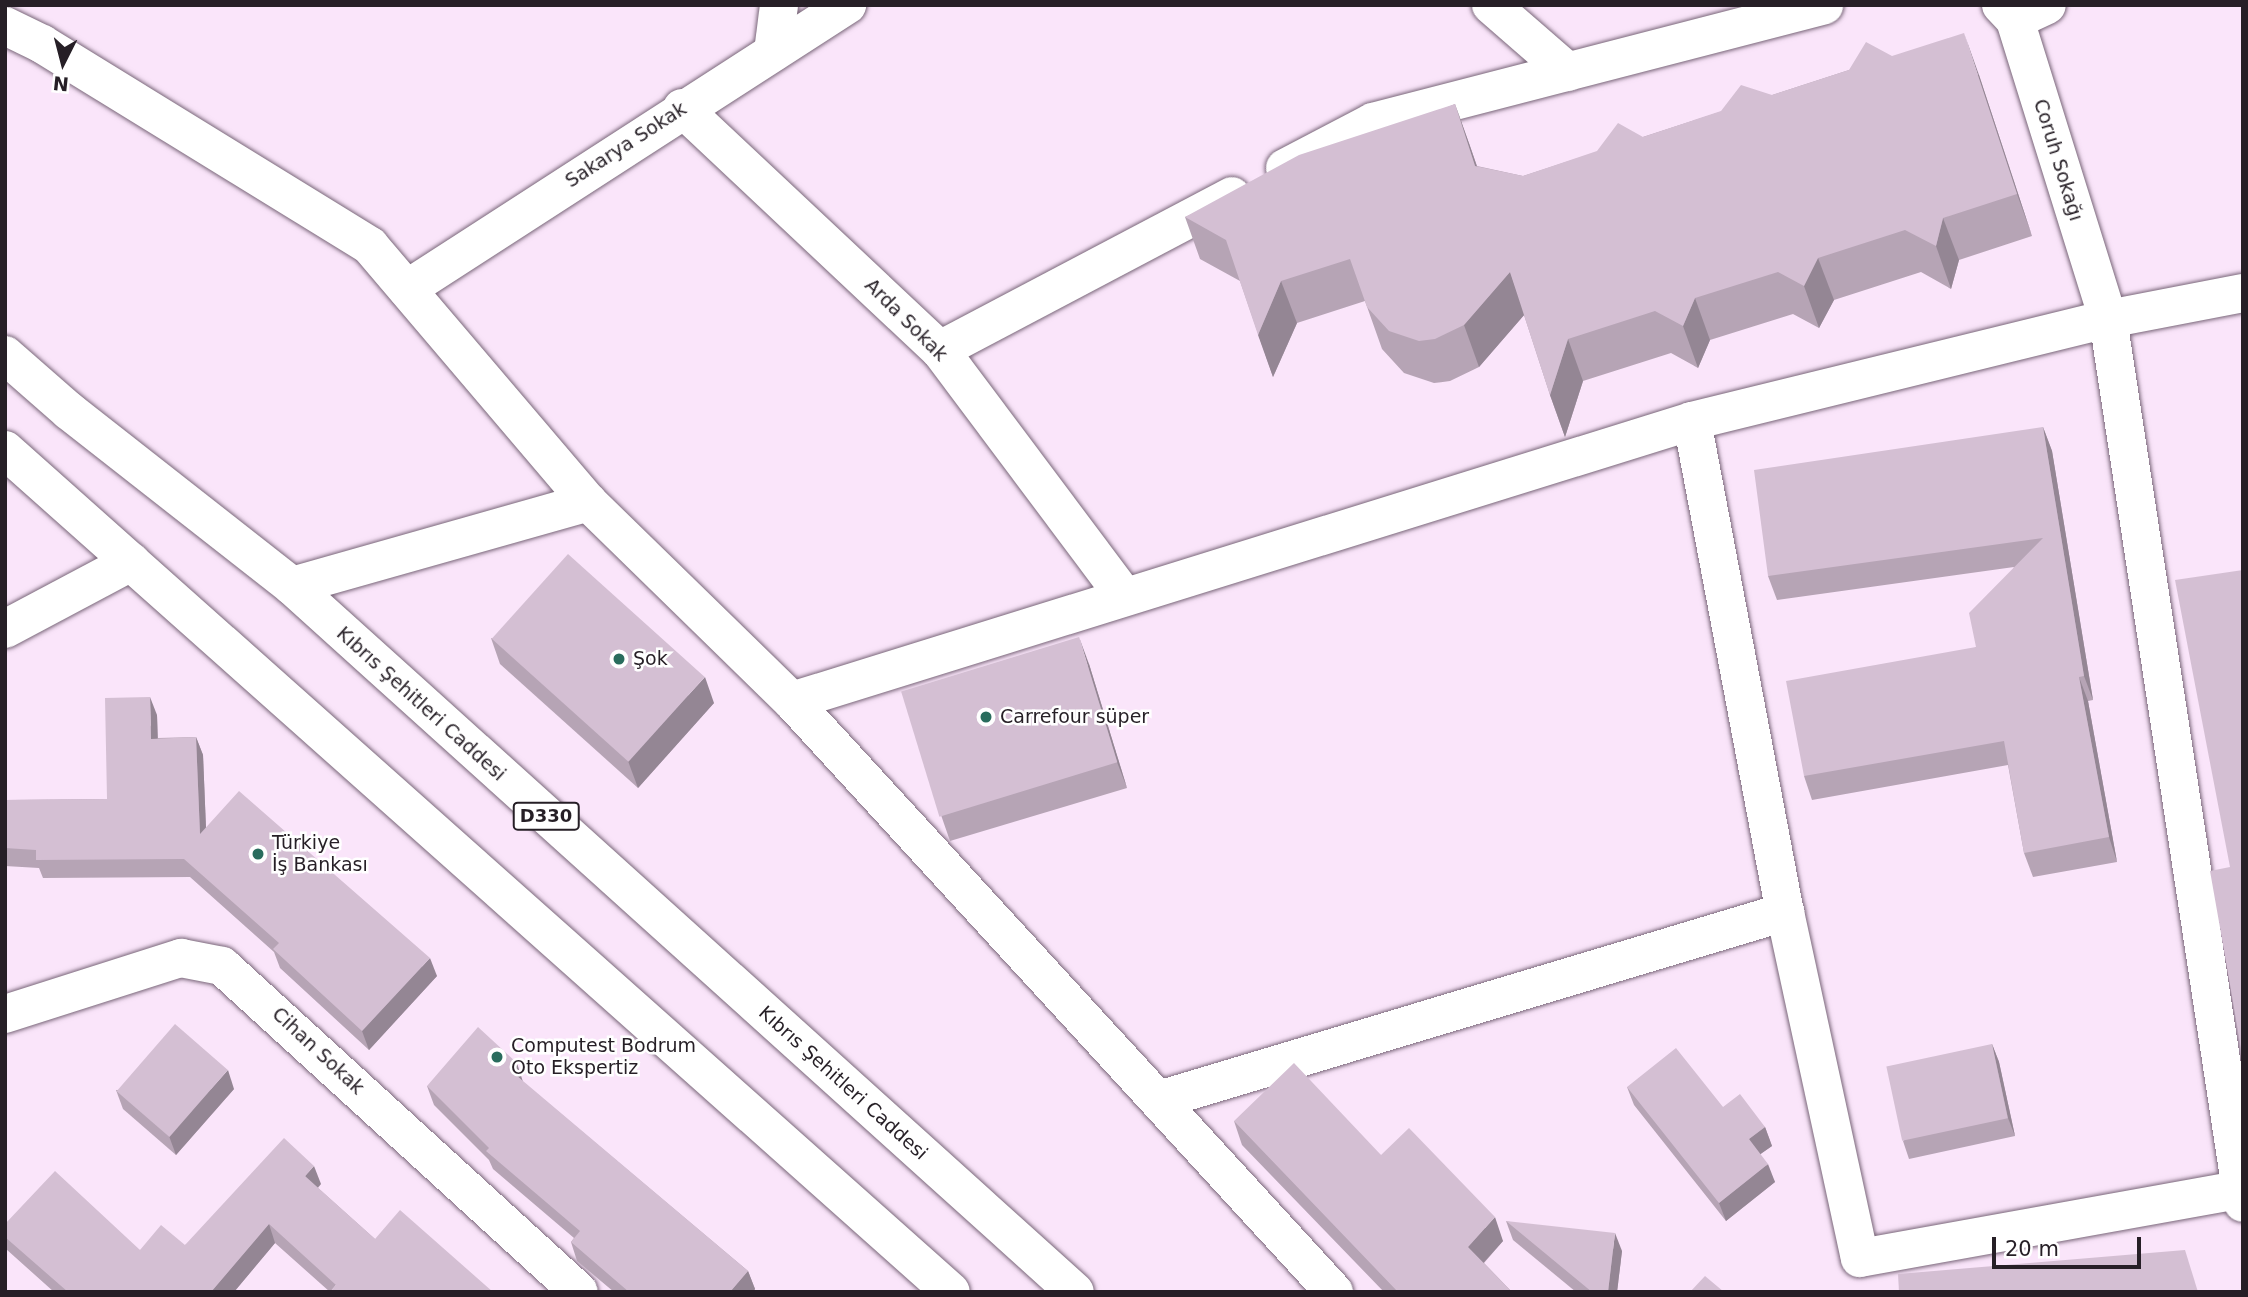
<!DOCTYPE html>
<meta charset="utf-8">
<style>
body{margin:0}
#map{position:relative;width:2248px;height:1297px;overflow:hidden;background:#fae5fa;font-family:"DejaVu Sans",sans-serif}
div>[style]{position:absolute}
.roads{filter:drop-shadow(0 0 2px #796679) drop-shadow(0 0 2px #796679)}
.minor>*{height:38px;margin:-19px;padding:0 19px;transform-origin:19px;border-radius:19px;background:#fff}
.highway>*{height:38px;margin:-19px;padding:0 19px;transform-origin:19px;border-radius:19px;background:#fff}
.wall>*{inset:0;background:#b6a4b5}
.shaded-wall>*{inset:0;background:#948694}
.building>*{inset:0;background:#d4bfd3;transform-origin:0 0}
.dots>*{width:19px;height:19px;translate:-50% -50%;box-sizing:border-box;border:4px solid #fff;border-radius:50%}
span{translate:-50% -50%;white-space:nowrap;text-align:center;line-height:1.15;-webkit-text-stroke:5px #fff;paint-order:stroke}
.shield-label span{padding:2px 5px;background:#fff;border:2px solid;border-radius:5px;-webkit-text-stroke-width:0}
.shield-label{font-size:18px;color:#261f26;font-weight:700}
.street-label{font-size:19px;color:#261f26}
.poi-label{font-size:19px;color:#261f26}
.left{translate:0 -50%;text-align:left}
.frame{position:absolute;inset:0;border:7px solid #261f26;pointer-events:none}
.north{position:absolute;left:28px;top:28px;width:70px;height:70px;-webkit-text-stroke:5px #fff;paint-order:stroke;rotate:186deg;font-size:19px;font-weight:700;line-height:28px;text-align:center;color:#261f26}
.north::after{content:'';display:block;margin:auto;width:24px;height:32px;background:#261f26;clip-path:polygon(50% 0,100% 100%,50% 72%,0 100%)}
.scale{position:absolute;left:1992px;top:1237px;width:149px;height:32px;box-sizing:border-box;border:4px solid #261f26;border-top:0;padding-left:9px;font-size:21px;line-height:24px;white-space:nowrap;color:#261f26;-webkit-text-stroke:5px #fff;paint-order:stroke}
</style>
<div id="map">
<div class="roads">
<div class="minor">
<i style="left:1491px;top:5px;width:102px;rotate:41deg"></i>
<i style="left:2001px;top:5px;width:21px;rotate:47deg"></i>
<i style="left:2015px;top:20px;width:313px;rotate:72.7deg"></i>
<i style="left:2108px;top:319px;width:894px;rotate:81.32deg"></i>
<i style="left:2015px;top:20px;width:35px;rotate:-25deg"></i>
<i style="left:5px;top:26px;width:41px;rotate:25.9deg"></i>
<i style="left:42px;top:44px;width:385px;rotate:31.6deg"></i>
<i style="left:370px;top:246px;width:336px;rotate:49.6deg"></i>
<i style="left:773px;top:52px;width:47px;rotate:-82.7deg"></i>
<i style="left:682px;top:108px;width:354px;rotate:43.2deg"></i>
<i style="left:940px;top:350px;width:306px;rotate:53.2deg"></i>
<i style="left:1285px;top:168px;width:99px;rotate:-27.6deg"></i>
<i style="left:1373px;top:122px;width:466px;rotate:-14.5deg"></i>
<i style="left:407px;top:289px;width:524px;rotate:-32.84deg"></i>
<i style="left:940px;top:350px;width:330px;rotate:-27.8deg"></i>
<i style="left:1692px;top:421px;width:500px;rotate:79.3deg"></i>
<i style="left:1785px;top:912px;width:354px;rotate:77.8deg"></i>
<i style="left:1860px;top:1258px;width:389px;rotate:-10.2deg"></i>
<i style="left:292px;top:586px;width:308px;rotate:-15.8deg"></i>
<i style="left:588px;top:502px;width:285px;rotate:44.3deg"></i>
<i style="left:792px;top:701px;width:943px;rotate:-17.28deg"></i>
<i style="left:1692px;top:421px;width:428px;rotate:-13.8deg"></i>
<i style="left:2108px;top:319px;width:137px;rotate:-10.9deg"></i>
<i style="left:5px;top:629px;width:143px;rotate:-28deg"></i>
<i style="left:792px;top:701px;width:802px;rotate:47.48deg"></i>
<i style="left:5px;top:1014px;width:185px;rotate:-17.7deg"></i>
<i style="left:181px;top:958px;width:42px;rotate:11deg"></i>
<i style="left:222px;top:966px;width:483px;rotate:42.4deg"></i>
<i style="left:1159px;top:1100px;width:654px;rotate:-16.72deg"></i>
</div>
<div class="highway">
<i style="left:5px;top:355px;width:85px;rotate:41.2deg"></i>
<i style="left:69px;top:411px;width:283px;rotate:38.1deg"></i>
<i style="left:292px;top:586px;width:1054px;rotate:42.04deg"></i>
<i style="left:5px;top:450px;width:1266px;rotate:41.67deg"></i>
</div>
</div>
<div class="wall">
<i style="clip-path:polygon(1892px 56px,1979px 75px,2032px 236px,1959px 260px,1951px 289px,1921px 272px,1834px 300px,1819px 328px,1793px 314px,1710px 340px,1698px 368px,1671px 353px,1583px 381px,1565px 437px,1550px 395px,1524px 315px,1479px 367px,1450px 381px,1434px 383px,1404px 373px,1382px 349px,1365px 301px,1297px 323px,1273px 377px,1240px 281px,1200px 259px,1185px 217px,1455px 104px,1477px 166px,1523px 176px)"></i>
<i style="clip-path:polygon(2043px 427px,2052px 451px,2093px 700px,2088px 701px,2117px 862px,2033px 877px,2024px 853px,2008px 765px,1812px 800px,1804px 776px,1976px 647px,2014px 567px,1777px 600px,1768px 576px)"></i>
<i style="clip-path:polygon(491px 638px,714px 703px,638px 788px,500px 664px)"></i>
<i style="clip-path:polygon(1089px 664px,1127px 788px,950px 841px,941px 815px)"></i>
<i style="clip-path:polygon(157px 715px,158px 738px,196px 737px,203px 755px,206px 828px,437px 976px,369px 1050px,280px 968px,274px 952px,190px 877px,43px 878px,39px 868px,5px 866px,5px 800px,107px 799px)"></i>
<i style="clip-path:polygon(1992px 1044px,1999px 1062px,2015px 1136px,1909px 1159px,1903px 1141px)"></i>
<i style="clip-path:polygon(523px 1082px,748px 1271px,755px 1289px,753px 1292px,614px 1292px,577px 1261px,571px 1242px,574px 1238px,493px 1169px,489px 1160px,434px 1105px,427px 1086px)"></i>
<i style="clip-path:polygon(1627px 1087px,1723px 1107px,1765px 1127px,1772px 1146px,1760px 1154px,1775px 1182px,1726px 1221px,1634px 1105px)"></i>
<i style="clip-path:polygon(234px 1089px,176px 1155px,123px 1109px,116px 1090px)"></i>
<i style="clip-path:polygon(1234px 1121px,1381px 1155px,1503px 1241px,1484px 1263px,1512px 1292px,1384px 1292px,1242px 1145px)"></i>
<i style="clip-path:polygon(321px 1184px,318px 1188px,375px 1239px,330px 1292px,275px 1243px,234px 1292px,54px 1292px,6px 1249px,5px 1224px,140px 1250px,185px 1245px)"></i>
<i style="clip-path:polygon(1506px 1221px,1622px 1251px,1617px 1292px,1576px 1292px,1513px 1240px)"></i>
</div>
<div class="shaded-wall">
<i style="clip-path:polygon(1964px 33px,1979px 75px,2032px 236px,2017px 194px)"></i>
<i style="clip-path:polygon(1455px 104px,1470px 146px,1491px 208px,1475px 166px)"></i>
<i style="clip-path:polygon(1943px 218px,1959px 260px,1951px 289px,1936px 246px)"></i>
<i style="clip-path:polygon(1818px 258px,1834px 300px,1819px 328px,1804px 286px)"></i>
<i style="clip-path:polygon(1510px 272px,1525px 314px,1479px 367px,1464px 325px)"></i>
<i style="clip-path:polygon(1281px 281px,1297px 323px,1273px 377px,1258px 335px)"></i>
<i style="clip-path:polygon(1695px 298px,1710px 340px,1698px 368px,1683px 326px)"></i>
<i style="clip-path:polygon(1568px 339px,1583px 381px,1565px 437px,1550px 395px)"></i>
<i style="clip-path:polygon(2043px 427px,2052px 451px,2093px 700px,2084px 676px)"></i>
<i style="clip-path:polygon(1079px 637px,1089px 664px,1127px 788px,1117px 762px)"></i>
<i style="clip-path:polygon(705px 677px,714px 703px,638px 788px,628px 761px)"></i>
<i style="clip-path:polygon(2079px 677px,2088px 701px,2117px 862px,2109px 837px)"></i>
<i style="clip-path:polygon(150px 697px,157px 715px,158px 757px,151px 739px)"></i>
<i style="clip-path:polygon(196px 737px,203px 755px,207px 853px,200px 834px)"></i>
<i style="clip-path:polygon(430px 958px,437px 976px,369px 1050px,362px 1031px)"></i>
<i style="clip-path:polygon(1992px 1044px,1999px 1062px,2015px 1136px,2008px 1118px)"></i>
<i style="clip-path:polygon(517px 1063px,523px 1082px,510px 1070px)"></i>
<i style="clip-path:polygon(228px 1070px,234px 1089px,176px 1155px,169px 1136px)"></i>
<i style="clip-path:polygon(1765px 1127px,1772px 1146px,1755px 1158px,1749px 1139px)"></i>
<i style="clip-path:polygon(1768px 1164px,1775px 1182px,1726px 1221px,1719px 1203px)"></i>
<i style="clip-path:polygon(314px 1166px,321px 1184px,311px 1194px,305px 1176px)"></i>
<i style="clip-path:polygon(1495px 1217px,1503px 1241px,1477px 1270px,1468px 1247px)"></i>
<i style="clip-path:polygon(269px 1224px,275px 1243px,234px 1292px,211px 1292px)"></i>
<i style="clip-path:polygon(1615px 1233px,1622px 1251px,1617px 1292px,1608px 1292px)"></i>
<i style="clip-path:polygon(748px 1271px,755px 1289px,753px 1292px,730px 1292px)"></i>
</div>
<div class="building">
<i style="clip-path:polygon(1964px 33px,2017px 194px,1943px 218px,1936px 246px,1905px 230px,1818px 258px,1804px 286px,1778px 272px,1695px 298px,1683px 326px,1655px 311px,1568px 339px,1550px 395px,1510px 272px,1464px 325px,1435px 339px,1419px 341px,1389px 331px,1367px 307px,1350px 259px,1281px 281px,1258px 335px,1226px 240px,1185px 217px,1299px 155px,1455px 104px,1475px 166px,1523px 176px,1597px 151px,1618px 123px,1643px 137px,1721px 111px,1741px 85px,1772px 95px,1849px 70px,1866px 42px,1892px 56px)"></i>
<i style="clip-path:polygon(2043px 427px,2084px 676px,2079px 677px,2109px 837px,2024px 853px,2004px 741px,1804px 776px,1786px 681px,1976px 647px,1969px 613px,2043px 538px,1768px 576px,1754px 470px)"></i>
<i style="left:568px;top:554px;width:184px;height:114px;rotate:42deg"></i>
<i style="clip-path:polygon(2243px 570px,2243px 1058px,2210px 871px,2230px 867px,2175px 580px)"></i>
<i style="left:1079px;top:637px;width:131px;height:186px;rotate:73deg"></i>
<i style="clip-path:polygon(150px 697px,151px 739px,196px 737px,200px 834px,239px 791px,430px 958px,362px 1031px,273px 949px,279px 943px,184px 859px,36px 860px,36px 850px,5px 848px,5px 800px,107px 799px,105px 698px)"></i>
<i style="left:175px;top:1024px;width:70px;height:89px;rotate:41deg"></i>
<i style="clip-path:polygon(478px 1027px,517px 1063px,510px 1070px,748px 1271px,730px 1292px,629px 1292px,571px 1242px,580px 1231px,486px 1151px,489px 1148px,427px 1086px)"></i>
<i style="left:1992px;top:1044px;width:76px;height:108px;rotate:78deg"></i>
<i style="clip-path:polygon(1676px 1048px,1723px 1107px,1740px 1094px,1765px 1127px,1749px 1139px,1768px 1164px,1719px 1203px,1627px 1087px)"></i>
<i style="clip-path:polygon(1294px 1063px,1381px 1155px,1409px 1128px,1495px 1217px,1468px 1247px,1512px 1292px,1398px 1292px,1234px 1121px)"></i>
<i style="clip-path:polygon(284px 1138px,314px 1166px,305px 1176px,375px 1239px,400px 1210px,493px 1292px,330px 1292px,336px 1285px,269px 1224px,211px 1292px,68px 1292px,5px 1237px,5px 1224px,55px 1171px,140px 1250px,161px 1225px,185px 1245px)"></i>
<i style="clip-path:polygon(1506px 1221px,1615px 1233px,1608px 1292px,1592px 1292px)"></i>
<i style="clip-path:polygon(2185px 1250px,2198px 1292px,1899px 1292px,1898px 1274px)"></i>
<i style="clip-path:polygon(1705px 1276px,1724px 1292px,1690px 1292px)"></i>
</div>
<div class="dots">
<i style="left:619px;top:659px;background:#296c5d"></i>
<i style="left:986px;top:717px;background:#296c5d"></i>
<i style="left:258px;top:854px;background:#296c5d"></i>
<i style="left:497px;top:1057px;background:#296c5d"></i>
</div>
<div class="shield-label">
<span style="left:546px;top:816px">D330</span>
</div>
<div class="street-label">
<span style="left:626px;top:145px;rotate:-33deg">Sakarya Sokak</span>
<span style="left:2058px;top:160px;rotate:73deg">Coruh Sokağı</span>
<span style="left:906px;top:320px;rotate:45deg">Arda Sokak</span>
<span style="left:421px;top:704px;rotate:42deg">Kıbrıs Şehitleri Caddesi</span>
<span style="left:318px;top:1051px;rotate:43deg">Cihan Sokak</span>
<span style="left:843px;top:1083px;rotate:42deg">Kıbrıs Şehitleri Caddesi</span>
</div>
<div class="poi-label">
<span class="left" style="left:633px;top:659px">Şok</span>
<span class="left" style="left:1000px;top:717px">Carrefour süper</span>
<span class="left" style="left:272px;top:854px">Türkiye<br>İş Bankası</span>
<span class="left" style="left:511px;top:1057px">Computest Bodrum<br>Oto Ekspertiz</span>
</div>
<div class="frame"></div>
<div class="north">N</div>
<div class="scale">20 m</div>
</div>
